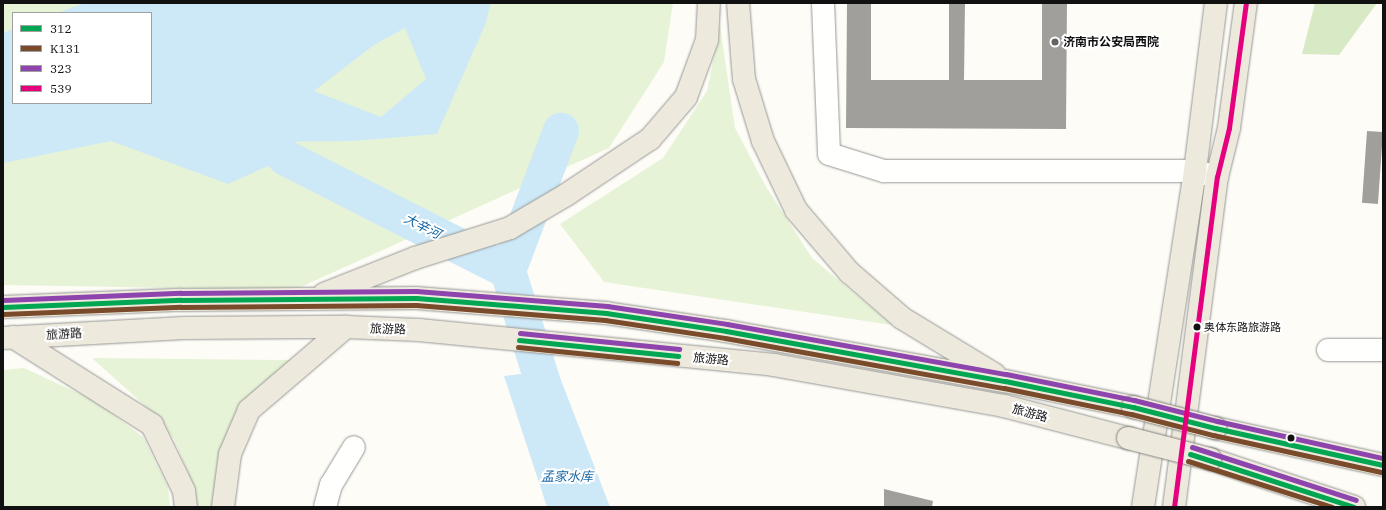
<!DOCTYPE html>
<meta charset="utf-8">
<style>
body{margin:0}
#map{position:relative;width:1386px;height:510px;overflow:hidden;background:#fdfcf7;font-family:"IBM Plex Serif","Noto Sans SC",serif}
div>[style]{position:absolute}
.green>*{inset:0;background:#e7f3d7}
.forest>*{inset:0;background:#d8eac5}
.water>*{inset:0;background:#cde8f7}
.river>*{height:36px;margin:-18px;padding:0 18px;transform-origin:18px;border-radius:18px;background:#cde8f7}
.building>*{inset:0;background:#a19f9c;transform-origin:0 0}
.roads{filter:drop-shadow(0 0 1px #979795) drop-shadow(0 0 1px #979795)}
.minor>*{height:22px;margin:-11px;padding:0 11px;transform-origin:11px;border-radius:11px;background:#fffffe}
.major>*{height:22px;margin:-11px;padding:0 11px;transform-origin:11px;border-radius:11px;background:#ede9dc}
.bridges{filter:drop-shadow(0 0 1px #858482) drop-shadow(0 0 1px #858482)}
.major-bridge>*{height:22px;margin:-11px;padding:0 11px;transform-origin:11px;border-radius:11px;background:#ede9dc}
.bus-1>*{height:5px;margin:-2.5px;padding:0 2.5px;transform-origin:2.5px;border-radius:2.5px;background:#00a651}
.bus-2>*{height:5px;margin:-2.5px;padding:0 2.5px;transform-origin:2.5px;border-radius:2.5px;background:#7a4b2a}
.bus-3>*{height:5px;margin:-2.5px;padding:0 2.5px;transform-origin:2.5px;border-radius:2.5px;background:#8e44ad}
.bus-4>*{height:5px;margin:-2.5px;padding:0 2.5px;transform-origin:2.5px;border-radius:2.5px;background:#e5007d}
.dots>*{width:11px;height:11px;translate:-50% -50%;box-sizing:border-box;border:2px solid #fff;border-radius:50%}
span{translate:-50% -50%;white-space:nowrap;text-align:center;line-height:1.15;-webkit-text-stroke:4px #fff;paint-order:stroke}
.bus-label{font-size:11px;color:#111}
.left{translate:0 -50%;text-align:left}
.poi-label{font-size:12px;color:#111;font-weight:700}
.street-label{font-size:12px;color:#111}
.water-label{font-size:13px;color:#1768a6;font-style:italic}
.frame{position:absolute;inset:0;border:4px solid #111;pointer-events:none}
.legend{position:absolute;left:12px;top:12px;width:140px;height:92px;box-sizing:border-box;background:#fff;border:1px solid #a0a0a0;margin:0;padding:5px 7px;list-style:none;font-size:12px;color:#111}
.legend li{display:flex;align-items:center;gap:8px;height:20px}
.legend b{width:20px;border:1px solid #a0a0a0}
</style>
<div id="map">
<div class="green">
<i style="clip-path:polygon(evenodd,3px 3px,673px 3px,664px 62px,609px 148px,294px 290px,3px 285px,3px 3px,13px 13px,151px 13px,151px 103px,13px 103px,13px 13px)"></i>
<i style="clip-path:polygon(720px 26px,735px 128px,765px 185px,812px 258px,892px 325px,604px 282px,560px 224px,663px 158px,707px 91px)"></i>
<i style="clip-path:polygon(92px 358px,291px 360px,242px 402px,213px 507px,197px 507px,193px 484px,174px 439px,152px 412px)"></i>
<i style="clip-path:polygon(24px 368px,95px 401px,143px 437px,168px 487px,170px 507px,3px 507px,3px 370px)"></i>
</div>
<div class="forest">
<i style="clip-path:polygon(1315px 3px,1377px 3px,1339px 55px,1302px 54px)"></i>
</div>
<div class="water">
<i style="clip-path:polygon(evenodd,85px 3px,491px 3px,485px 25px,437px 134px,353px 141px,269px 142px,248px 124px,246px 124px,286px 158px,228px 184px,111px 141px,3px 163px,3px 33px,13px 29px,13px 103px,151px 103px,151px 13px,57px 13px,85px 3px,405px 28px,426px 79px,381px 117px,314px 91px,374px 45px,405px 28px)"></i>
<i style="clip-path:polygon(557px 370px,610px 507px,547px 507px,504px 376px)"></i>
</div>
<div class="river">
<i style="left:197px;top:3px;width:85px;rotate:83.2deg"></i>
<i style="left:207px;top:87px;width:106px;rotate:41.9deg"></i>
<i style="left:286px;top:158px;width:249px;rotate:27deg"></i>
<i style="left:508px;top:271px;width:198px;rotate:72.7deg"></i>
<i style="left:567px;top:460px;width:49px;rotate:75.7deg"></i>
<i style="left:508px;top:271px;width:150px;rotate:-69.3deg"></i>
</div>
<div class="building">
<i style="clip-path:polygon(847px 3px,871px 3px,871px 80px,949px 80px,949px 3px,965px 3px,964px 80px,1042px 80px,1042px 3px,1067px 3px,1066px 129px,846px 128px)"></i>
<i style="left:1367px;top:131px;width:16px;height:72px;rotate:4deg"></i>
<i style="clip-path:polygon(884px 489px,933px 501px,932px 507px,884px 507px)"></i>
</div>
<div class="roads">
<div class="minor">
<i style="left:823px;top:3px;width:151px;rotate:87.7deg"></i>
<i style="left:829px;top:154px;width:58px;rotate:17.2deg"></i>
<i style="left:884px;top:171px;width:311px"></i>
<i style="left:1195px;top:171px;width:23px;rotate:15deg"></i>
<i style="left:1328px;top:350px;width:55px"></i>
<i style="left:325px;top:507px;width:23px;rotate:-75deg"></i>
<i style="left:331px;top:485px;width:44px;rotate:-58.8deg"></i>
</div>
<div class="major">
<i style="left:738px;top:3px;width:76px;rotate:85.5deg"></i>
<i style="left:744px;top:79px;width:65px;rotate:73deg"></i>
<i style="left:763px;top:141px;width:76px;rotate:64.4deg"></i>
<i style="left:796px;top:210px;width:82px;rotate:49.5deg"></i>
<i style="left:849px;top:272px;width:70px;rotate:41deg"></i>
<i style="left:902px;top:318px;width:108px;rotate:31.3deg"></i>
<i style="left:324px;top:294px;width:98px;rotate:-21.6deg"></i>
<i style="left:415px;top:258px;width:100px;rotate:-17.5deg"></i>
<i style="left:510px;top:228px;width:65px;rotate:-30.5deg"></i>
<i style="left:566px;top:195px;width:101px;rotate:-33.7deg"></i>
<i style="left:650px;top:139px;width:55px;rotate:-49.4deg"></i>
<i style="left:686px;top:97px;width:61px;rotate:-69.8deg"></i>
<i style="left:707px;top:40px;width:37px;rotate:-87deg"></i>
<i style="left:3px;top:307px;width:178px;rotate:-2.3deg"></i>
<i style="left:181px;top:300px;width:235px;rotate:-0.5deg"></i>
<i style="left:416px;top:298px;width:191px;rotate:4.5deg"></i>
<i style="left:606px;top:313px;width:121px;rotate:8.5deg"></i>
<i style="left:726px;top:331px;width:283px;rotate:10.2deg"></i>
<i style="left:1005px;top:381px;width:131px;rotate:11.5deg"></i>
<i style="left:13px;top:337px;width:165px;rotate:32.3deg"></i>
<i style="left:152px;top:425px;width:73px;rotate:64.1deg"></i>
<i style="left:184px;top:491px;width:16px;rotate:83deg"></i>
<i style="left:3px;top:338px;width:181px;rotate:-3.2deg"></i>
<i style="left:184px;top:328px;width:162px;rotate:-0.4deg"></i>
<i style="left:346px;top:327px;width:73px;rotate:2.4deg"></i>
<i style="left:419px;top:330px;width:357px;rotate:5.6deg"></i>
<i style="left:774px;top:365px;width:234px;rotate:10.1deg"></i>
<i style="left:1004px;top:406px;width:128px;rotate:14.5deg"></i>
<i style="left:1215px;top:428px;width:172px;rotate:12.4deg"></i>
<i style="left:1210px;top:459px;width:152px;rotate:18.4deg"></i>
<i style="left:223px;top:507px;width:53px;rotate:-82.5deg"></i>
<i style="left:230px;top:454px;width:48px;rotate:-66.6deg"></i>
<i style="left:249px;top:410px;width:128px;rotate:-40.6deg"></i>
<i style="left:1143px;top:507px;width:340px;rotate:-81.2deg"></i>
<i style="left:1195px;top:171px;width:169px;rotate:-82.9deg"></i>
<i style="left:1174px;top:507px;width:333px;rotate:-82.6deg"></i>
<i style="left:1217px;top:177px;width:50px;rotate:-76.2deg"></i>
<i style="left:1229px;top:128px;width:126px;rotate:-82.3deg"></i>
</div>
</div>
<div class="bridges">
<div class="major-bridge">
<i style="left:1133px;top:407px;width:85px;rotate:14.4deg"></i>
<i style="left:1128px;top:438px;width:85px;rotate:14.4deg"></i>
</div>
</div>
<div class="bus-1">
<i style="left:3px;top:307px;width:178px;rotate:-2.3deg"></i>
<i style="left:181px;top:300px;width:235px;rotate:-0.5deg"></i>
<i style="left:416px;top:298px;width:191px;rotate:4.5deg"></i>
<i style="left:606px;top:313px;width:121px;rotate:8.5deg"></i>
<i style="left:726px;top:331px;width:283px;rotate:10.2deg"></i>
<i style="left:1005px;top:381px;width:131px;rotate:11.5deg"></i>
<i style="left:1133px;top:407px;width:85px;rotate:14.4deg"></i>
<i style="left:1215px;top:428px;width:172px;rotate:12.4deg"></i>
<i style="left:519px;top:340px;width:160px;rotate:5.7deg"></i>
<i style="left:1190px;top:454px;width:172px;rotate:17.9deg"></i>
</div>
<div class="bus-2">
<i style="left:3px;top:314px;width:178px;rotate:-2.3deg"></i>
<i style="left:181px;top:307px;width:235px;rotate:-0.5deg"></i>
<i style="left:416px;top:305px;width:190px;rotate:4.5deg"></i>
<i style="left:605px;top:320px;width:121px;rotate:8.5deg"></i>
<i style="left:725px;top:338px;width:283px;rotate:10.2deg"></i>
<i style="left:1004px;top:388px;width:130px;rotate:11.6deg"></i>
<i style="left:1131px;top:414px;width:85px;rotate:14.4deg"></i>
<i style="left:1213px;top:435px;width:172px;rotate:12.4deg"></i>
<i style="left:518px;top:347px;width:160px;rotate:5.7deg"></i>
<i style="left:1188px;top:461px;width:151px;rotate:17.7deg"></i>
</div>
<div class="bus-3">
<i style="left:3px;top:300px;width:178px;rotate:-2.3deg"></i>
<i style="left:181px;top:293px;width:235px;rotate:-0.5deg"></i>
<i style="left:416px;top:291px;width:192px;rotate:4.5deg"></i>
<i style="left:607px;top:306px;width:121px;rotate:8.5deg"></i>
<i style="left:727px;top:324px;width:283px;rotate:10.2deg"></i>
<i style="left:1006px;top:374px;width:131px;rotate:11.5deg"></i>
<i style="left:1134px;top:400px;width:86px;rotate:14.2deg"></i>
<i style="left:1217px;top:421px;width:170px;rotate:12.6deg"></i>
<i style="left:520px;top:333px;width:160px;rotate:5.7deg"></i>
<i style="left:1192px;top:447px;width:172px;rotate:17.9deg"></i>
</div>
<div class="bus-4">
<i style="left:1174px;top:507px;width:333px;rotate:-82.6deg"></i>
<i style="left:1217px;top:177px;width:50px;rotate:-76.2deg"></i>
<i style="left:1229px;top:128px;width:126px;rotate:-82.3deg"></i>
</div>
<div class="dots">
<i style="left:1055px;top:42px;background:#646362"></i>
<i style="left:1197px;top:327px;background:#111"></i>
<i style="left:1291px;top:438px;background:#111"></i>
</div>
<div class="bus-label">
<span class="left" style="left:1204px;top:327px">奥体东路旅游路</span>
</div>
<div class="poi-label">
<span class="left" style="left:1063px;top:42px">济南市公安局西院</span>
</div>
<div class="street-label">
<span style="left:388px;top:329px;rotate:2deg">旅游路</span>
<span style="left:64px;top:334px;rotate:-3deg">旅游路</span>
<span style="left:711px;top:359px;rotate:5deg">旅游路</span>
<span style="left:1030px;top:413px;rotate:15deg">旅游路</span>
</div>
<div class="water-label">
<span style="left:422px;top:227px;rotate:27deg">大辛河</span>
<span style="left:567px;top:477px">孟家水库</span>
</div>
<div class="frame"></div>
<ul class="legend">
<li><b style="height:5px;background:#00a651"></b>312</li>
<li><b style="height:5px;background:#7a4b2a"></b>K131</li>
<li><b style="height:5px;background:#8e44ad"></b>323</li>
<li><b style="height:5px;background:#e5007d"></b>539</li>
</ul>
</div>
